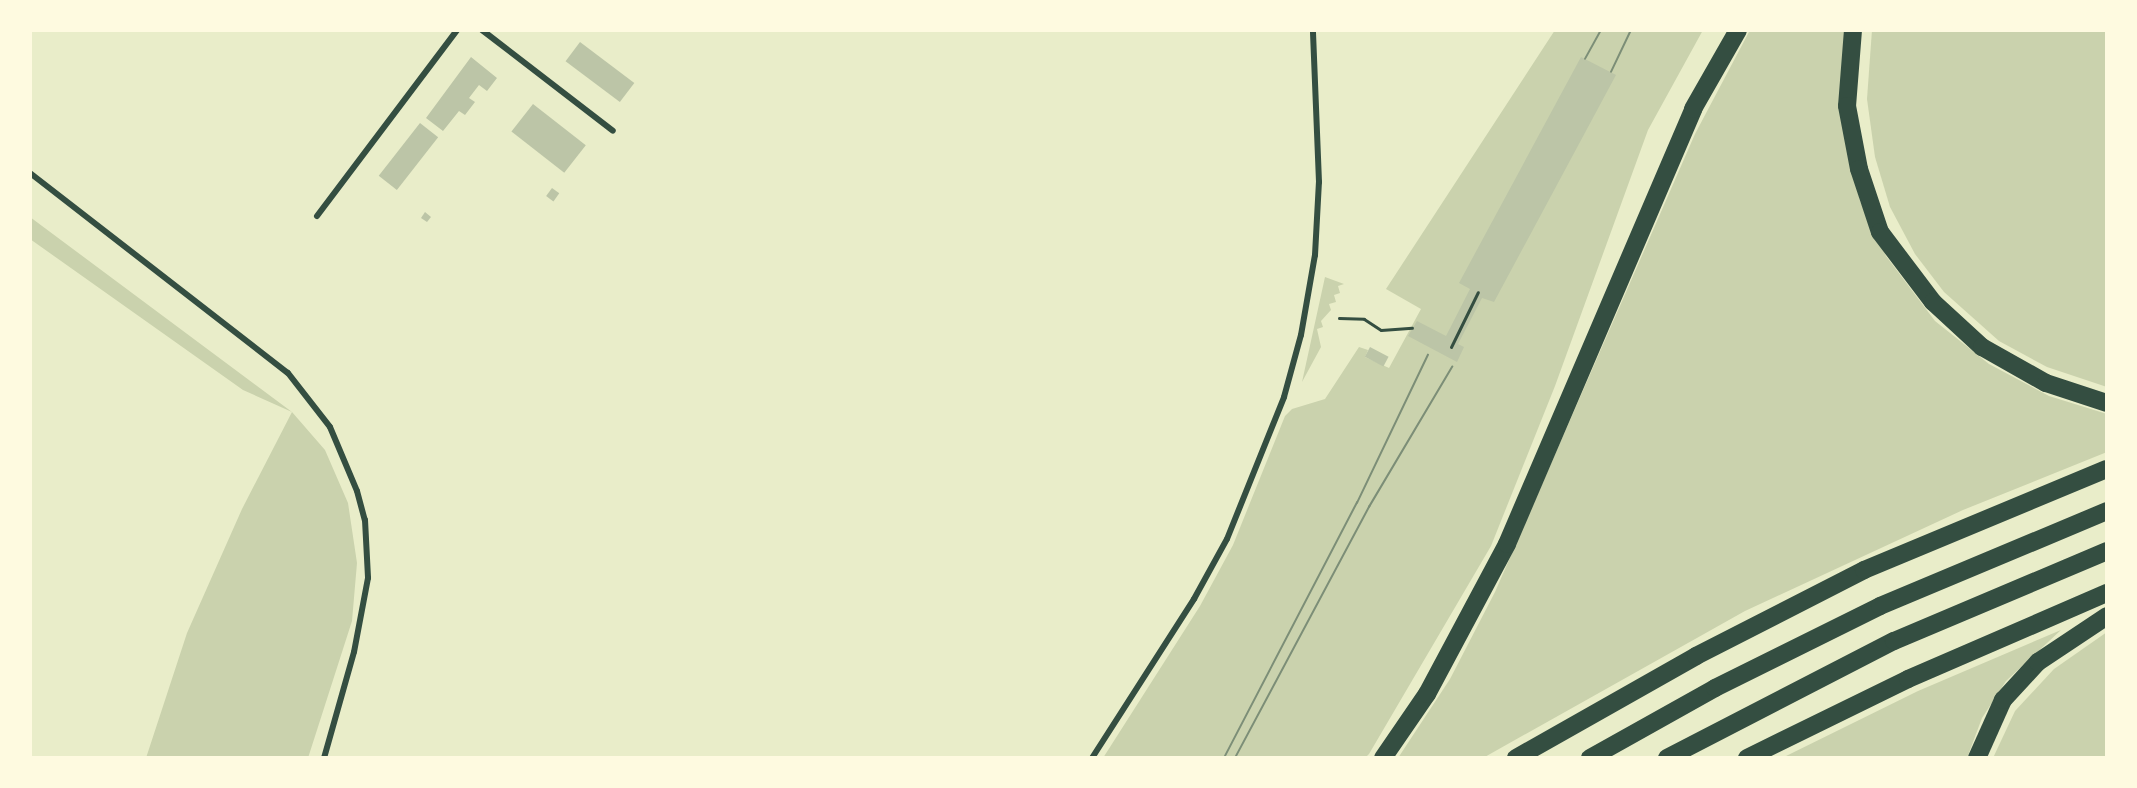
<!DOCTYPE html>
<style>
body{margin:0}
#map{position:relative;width:2137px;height:788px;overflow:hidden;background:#e9edc9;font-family:Quicksand,sans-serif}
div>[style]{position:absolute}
.green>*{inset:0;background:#cad2ad}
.building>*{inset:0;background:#bcc5a7;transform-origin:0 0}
.path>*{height:3px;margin:-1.5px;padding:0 1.5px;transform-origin:1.5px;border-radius:1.5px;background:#344e41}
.minor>*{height:6px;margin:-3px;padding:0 3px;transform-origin:3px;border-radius:3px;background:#344e41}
.motorway>*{height:18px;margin:-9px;padding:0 9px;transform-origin:9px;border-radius:9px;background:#344e41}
.tram>*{height:1.5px;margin:-0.75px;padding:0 0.75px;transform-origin:0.75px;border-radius:0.75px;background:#7c8e77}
span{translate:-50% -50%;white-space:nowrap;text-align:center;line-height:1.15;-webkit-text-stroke:4.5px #fefae0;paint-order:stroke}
.frame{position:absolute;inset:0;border:32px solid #fefae0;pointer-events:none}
</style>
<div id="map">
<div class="green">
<i style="clip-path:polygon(1555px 30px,1703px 30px,1648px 130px,1555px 386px,1491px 546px,1369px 754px,1365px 758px,1103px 758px,1200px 606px,1233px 545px,1285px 416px,1292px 409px,1325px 399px,1359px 347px,1368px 350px,1365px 357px,1389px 368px,1421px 309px,1386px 289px)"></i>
<i style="clip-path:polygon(1750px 30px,1847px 30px,1842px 112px,1860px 201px,1886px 256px,1935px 321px,1989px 364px,2049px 396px,2107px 414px,2107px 452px,1963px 510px,1745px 611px,1483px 758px,1398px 758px,1450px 679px,1495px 592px,1695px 134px)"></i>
<i style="clip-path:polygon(1872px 30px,2107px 30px,2107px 387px,2047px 367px,1999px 341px,1944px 292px,1915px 254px,1890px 207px,1875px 157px,1867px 99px)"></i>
<i style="clip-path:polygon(30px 217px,292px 412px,325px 450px,348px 503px,357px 563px,352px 621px,308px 758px,146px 758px,187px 633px,242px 509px,292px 412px,243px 390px,30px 239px)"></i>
<i style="clip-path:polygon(1325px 277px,1344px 284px,1338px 286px,1340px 293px,1334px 295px,1336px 302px,1329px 304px,1331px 310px,1321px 321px,1323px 327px,1317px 329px,1321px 347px,1302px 382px)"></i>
<i style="clip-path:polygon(2061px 630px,2006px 681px,1982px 718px,1967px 758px,1782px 758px,1918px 691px)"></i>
<i style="clip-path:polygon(2107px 632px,2107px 758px,1993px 758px,2015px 711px,2054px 669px)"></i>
</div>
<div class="building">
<i style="left:580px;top:42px;width:68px;height:24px;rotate:37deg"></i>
<i style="clip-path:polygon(471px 57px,497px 78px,487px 91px,479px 85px,469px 98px,475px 102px,465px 115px,459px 111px,443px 131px,426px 118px)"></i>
<i style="clip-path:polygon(1581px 57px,1616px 75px,1494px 302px,1482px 298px,1458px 344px,1464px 347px,1457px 362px,1408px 336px,1417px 321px,1446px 336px,1470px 289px,1459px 283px)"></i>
<i style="left:533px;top:104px;width:67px;height:35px;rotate:38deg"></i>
<i style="left:420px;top:123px;width:23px;height:67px;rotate:38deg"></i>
<i style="left:552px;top:188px;width:9px;height:10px;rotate:36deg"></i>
<i style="clip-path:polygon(425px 212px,431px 217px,427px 222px,421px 218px)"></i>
<i style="left:1370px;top:347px;width:21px;height:11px;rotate:28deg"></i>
</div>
<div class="path">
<i style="left:1339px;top:318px;width:25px;rotate:2deg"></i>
<i style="left:1364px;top:319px;width:20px;rotate:33deg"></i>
<i style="left:1381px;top:330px;width:31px;rotate:-4deg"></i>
<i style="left:1451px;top:347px;width:61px;rotate:-63.9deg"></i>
</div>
<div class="minor">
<i style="left:482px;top:30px;width:165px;rotate:37.6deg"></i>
<i style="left:30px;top:173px;width:326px;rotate:37.8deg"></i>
<i style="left:288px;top:373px;width:68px;rotate:52.1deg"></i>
<i style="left:330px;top:427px;width:69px;rotate:67.1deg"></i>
<i style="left:357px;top:491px;width:30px;rotate:75deg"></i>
<i style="left:365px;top:520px;width:58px;rotate:87deg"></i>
<i style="left:368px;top:578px;width:75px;rotate:100.7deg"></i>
<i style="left:354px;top:652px;width:110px;rotate:105.8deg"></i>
<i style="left:317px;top:216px;width:233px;rotate:-53deg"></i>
<i style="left:1092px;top:758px;width:189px;rotate:-57.3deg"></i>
<i style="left:1194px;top:599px;width:68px;rotate:-61.2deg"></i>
<i style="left:1227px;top:539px;width:153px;rotate:-68.1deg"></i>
<i style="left:1284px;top:397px;width:64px;rotate:-74.7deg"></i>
<i style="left:1301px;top:335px;width:81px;rotate:-80.1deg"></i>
<i style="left:1315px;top:255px;width:73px;rotate:-86.9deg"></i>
<i style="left:1319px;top:182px;width:152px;rotate:-92.3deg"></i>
</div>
<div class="motorway">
<i style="left:1853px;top:30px;width:76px;rotate:94.5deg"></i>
<i style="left:1847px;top:106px;width:64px;rotate:79.2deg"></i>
<i style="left:1859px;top:169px;width:66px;rotate:71.6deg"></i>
<i style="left:1880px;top:232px;width:88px;rotate:52.9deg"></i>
<i style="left:1933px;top:302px;width:67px;rotate:42.6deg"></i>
<i style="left:1982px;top:347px;width:73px;rotate:29.4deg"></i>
<i style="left:2046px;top:383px;width:64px;rotate:18.2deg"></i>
<i style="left:1383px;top:758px;width:78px;rotate:-55.5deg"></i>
<i style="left:1427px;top:694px;width:170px;rotate:-61.9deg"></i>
<i style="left:1507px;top:544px;width:473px;rotate:-66.8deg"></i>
<i style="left:1693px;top:109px;width:91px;rotate:-60.3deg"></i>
<i style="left:1516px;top:758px;width:207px;rotate:-29.5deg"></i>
<i style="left:1696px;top:656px;width:189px;rotate:-27.1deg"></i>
<i style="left:1864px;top:570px;width:263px;rotate:-22.6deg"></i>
<i style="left:1590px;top:758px;width:143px;rotate:-29.2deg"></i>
<i style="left:1715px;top:688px;width:184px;rotate:-26.4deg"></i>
<i style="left:1880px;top:606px;width:246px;rotate:-22.7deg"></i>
<i style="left:1667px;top:758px;width:255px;rotate:-27.3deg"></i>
<i style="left:1894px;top:641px;width:231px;rotate:-22.9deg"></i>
<i style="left:1747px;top:758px;width:179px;rotate:-26.1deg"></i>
<i style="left:1908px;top:679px;width:217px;rotate:-23.4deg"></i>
<i style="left:1977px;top:758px;width:64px;rotate:-65.9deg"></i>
<i style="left:2003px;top:700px;width:52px;rotate:-47.4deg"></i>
<i style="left:2038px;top:662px;width:83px;rotate:-33.7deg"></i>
</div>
<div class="tram">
<i style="left:1585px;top:59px;width:33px;rotate:-61deg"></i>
<i style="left:1611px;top:72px;width:47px;rotate:-64.5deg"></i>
<i style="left:1224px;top:758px;width:288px;rotate:-62.5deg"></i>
<i style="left:1357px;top:503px;width:164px;rotate:-64.4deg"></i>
<i style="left:1235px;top:758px;width:285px;rotate:-61.9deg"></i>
<i style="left:1369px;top:507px;width:163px;rotate:-59.3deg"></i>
</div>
<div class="frame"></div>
</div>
